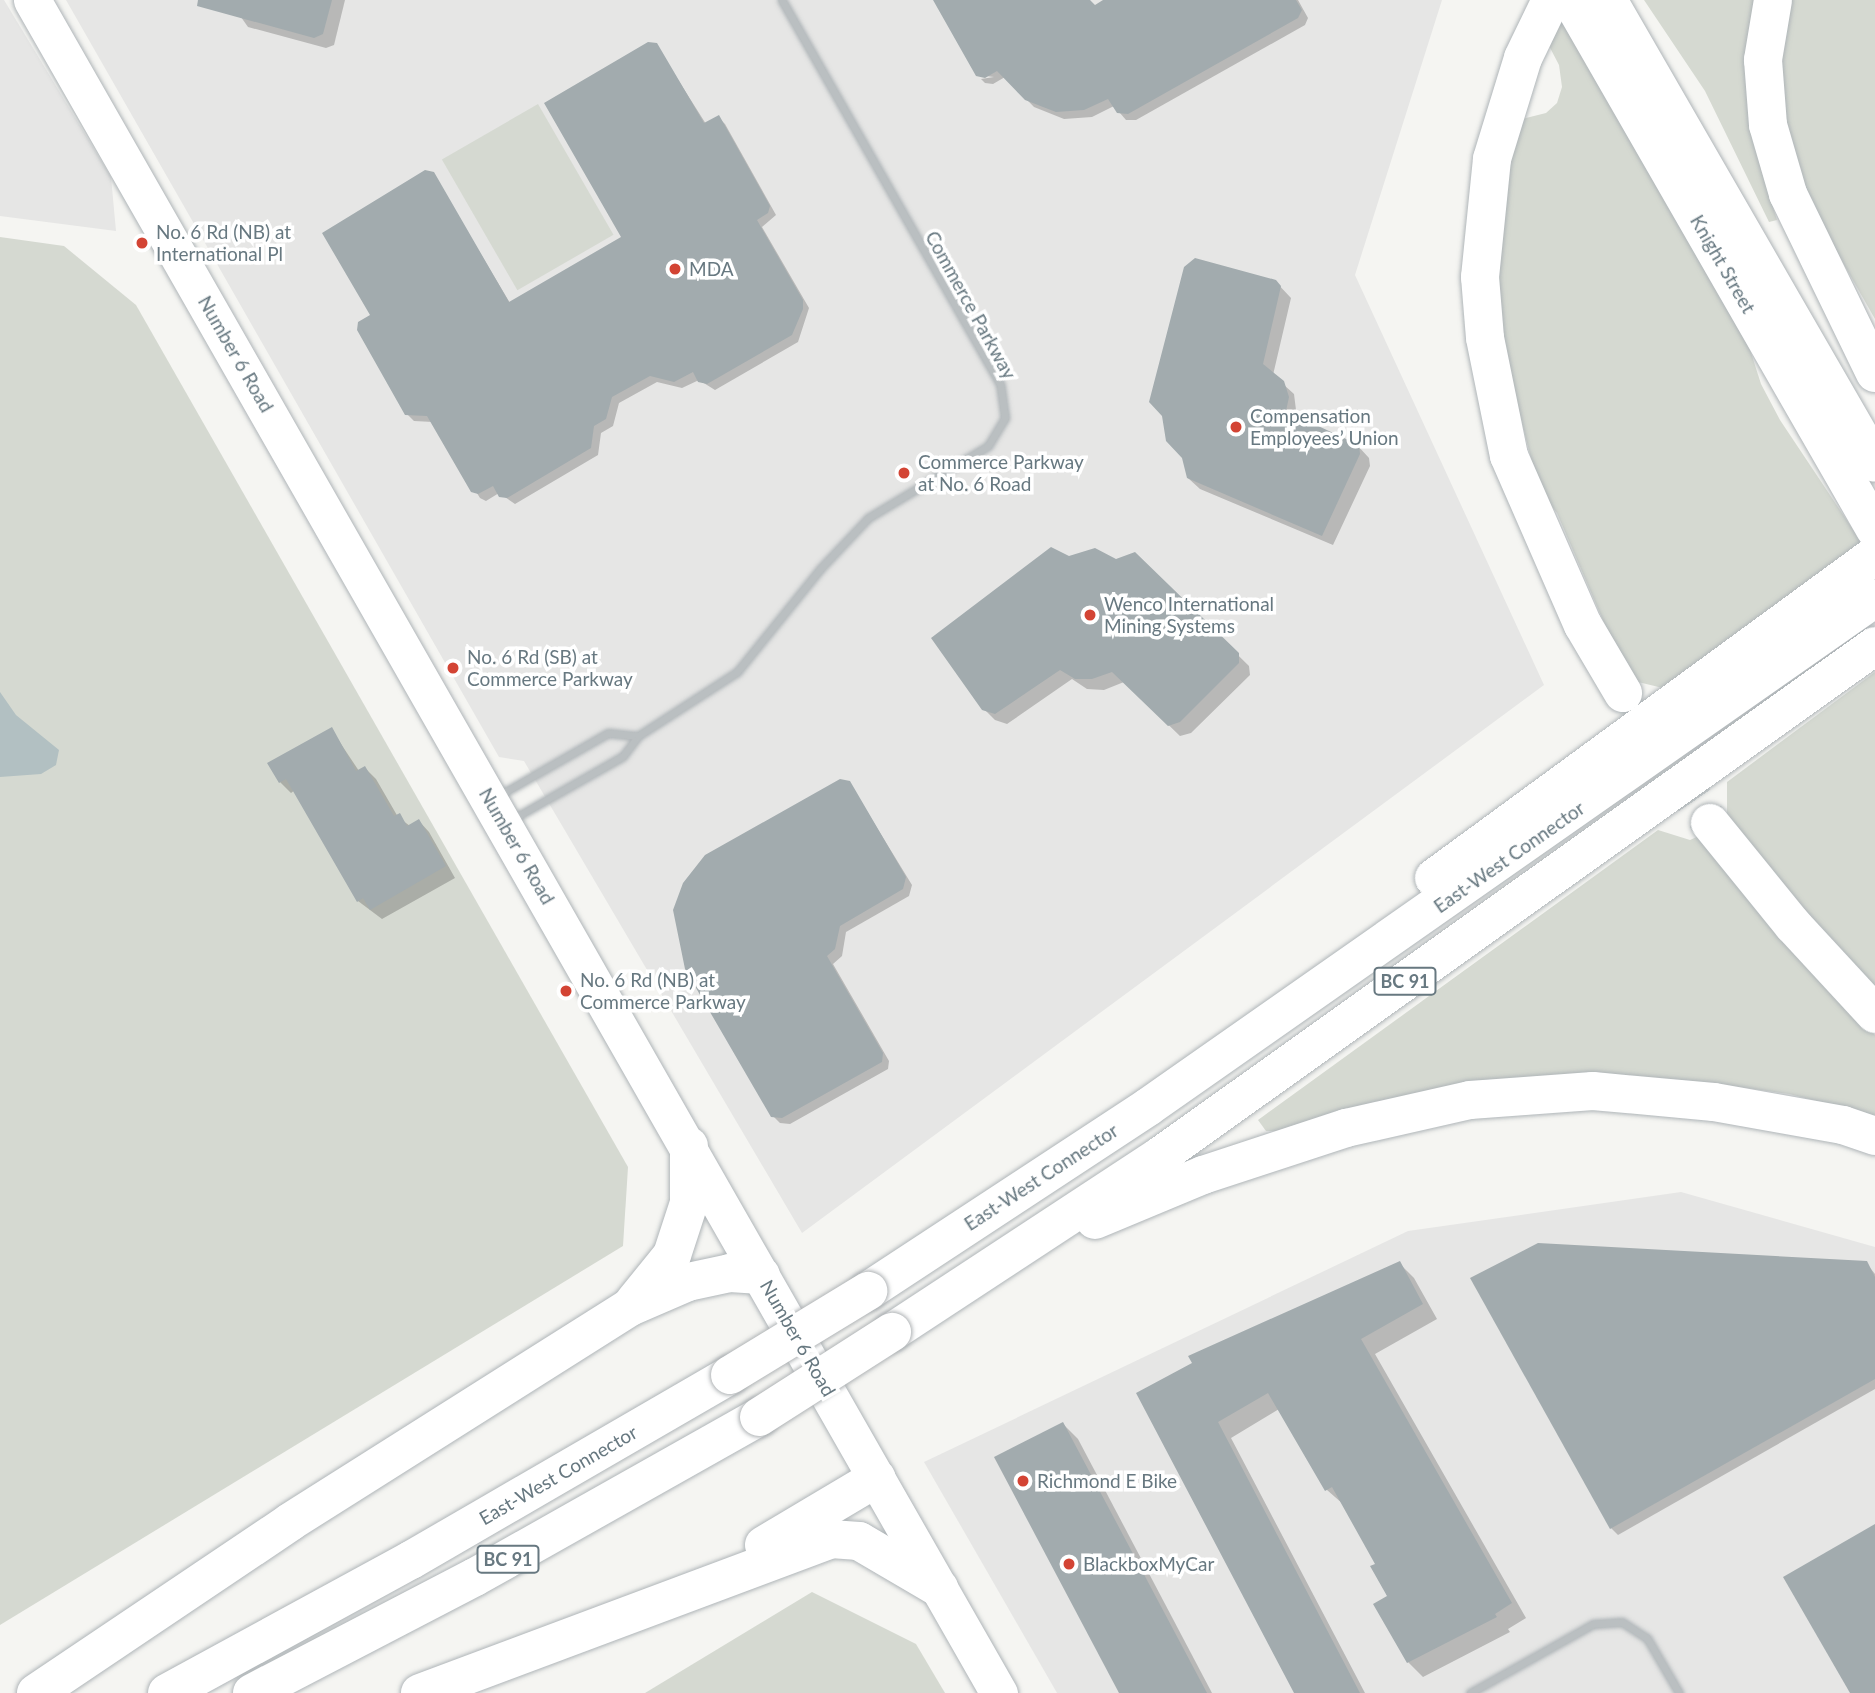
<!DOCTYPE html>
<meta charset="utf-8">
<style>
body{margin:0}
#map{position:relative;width:1875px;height:1693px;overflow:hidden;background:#f5f5f2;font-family:Lato,sans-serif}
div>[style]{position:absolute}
.built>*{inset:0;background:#e6e6e5}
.green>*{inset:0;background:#d5d9d1;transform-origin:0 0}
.water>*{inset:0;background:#b2c0c2}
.shadow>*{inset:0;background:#0003}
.building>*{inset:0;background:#a2abae}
.motorway-tunnel>*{height:38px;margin-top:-19px;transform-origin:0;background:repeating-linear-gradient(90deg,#cad0d0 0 38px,transparent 0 57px)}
.roads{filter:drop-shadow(0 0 2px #afb5b8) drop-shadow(0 0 2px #afb5b8)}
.minor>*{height:7px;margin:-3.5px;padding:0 3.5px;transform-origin:3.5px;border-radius:3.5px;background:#babfc1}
.secondary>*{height:37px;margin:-18.5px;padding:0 18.5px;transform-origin:18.5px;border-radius:18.5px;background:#fff}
.motorway>*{height:38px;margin:-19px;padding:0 19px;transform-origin:19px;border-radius:19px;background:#fff}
.bridges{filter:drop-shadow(0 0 2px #b0b4b6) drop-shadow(0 0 2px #b0b4b6)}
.motorway-bridge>*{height:38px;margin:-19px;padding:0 19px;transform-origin:19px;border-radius:19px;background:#fff}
.dots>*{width:19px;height:19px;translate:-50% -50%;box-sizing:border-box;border:4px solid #fff;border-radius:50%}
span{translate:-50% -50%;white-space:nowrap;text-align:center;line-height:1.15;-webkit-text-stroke:7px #fff;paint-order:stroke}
.shield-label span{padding:2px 5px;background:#fff;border:2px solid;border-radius:5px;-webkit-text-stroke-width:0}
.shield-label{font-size:18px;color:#677880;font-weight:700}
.poi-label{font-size:19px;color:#677880}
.left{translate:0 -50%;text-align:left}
.street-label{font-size:19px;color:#677880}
</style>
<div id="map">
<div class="built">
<i style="clip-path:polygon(0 0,4px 0,111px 177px,116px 231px,0 216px)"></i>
<i style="clip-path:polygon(66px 0,1442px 0,1355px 275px,1544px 685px,802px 1233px,524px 761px,499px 757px)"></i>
<i style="clip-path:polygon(1681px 1192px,1875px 1247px,1875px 1693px,1057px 1693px,924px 1462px,1408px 1231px)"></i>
</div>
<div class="green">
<i style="clip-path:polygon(1644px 0,1757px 0,1761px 169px,1777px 220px,1769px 222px,1705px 91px)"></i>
<i style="clip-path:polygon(1790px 0,1875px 0,1875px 319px,1805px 196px,1787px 126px,1781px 82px,1781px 40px)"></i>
<i style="clip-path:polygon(1560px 14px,1746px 337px,1761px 384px,1780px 420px,1864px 546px,1667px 689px,1638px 682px,1605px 625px,1557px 513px,1539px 490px,1498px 328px,1499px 234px,1518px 120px,1546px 113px,1557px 103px,1562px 87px,1559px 65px,1547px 42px)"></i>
<i style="left:538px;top:104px;width:151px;height:111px;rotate:60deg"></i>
<i style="clip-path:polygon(0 237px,64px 246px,136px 305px,628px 1167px,623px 1246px,0 1625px)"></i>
<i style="clip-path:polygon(1875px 672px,1875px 995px,1727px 815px,1727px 782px)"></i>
<i style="clip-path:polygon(1658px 830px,1690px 840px,1701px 835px,1839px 1000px,1875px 1035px,1875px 1116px,1789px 1094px,1717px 1084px,1281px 1131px,1266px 1131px,1258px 1120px)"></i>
<i style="clip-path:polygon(812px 1592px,916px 1644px,945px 1693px,645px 1693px)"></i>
</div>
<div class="water">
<i style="clip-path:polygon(0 692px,16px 715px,59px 750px,56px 765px,41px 774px,0 777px)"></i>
</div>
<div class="shadow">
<i style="clip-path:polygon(229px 0,345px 0,334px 45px,326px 48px,248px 27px)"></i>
<i style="clip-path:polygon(935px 0,1085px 0,1095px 7px,1107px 0,1298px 0,1308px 18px,1305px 25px,1136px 120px,1126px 120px,1114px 106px,1092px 117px,1064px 119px,1034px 107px,1005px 77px,993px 84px,985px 83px,981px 79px,994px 77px,978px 75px)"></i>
<i style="clip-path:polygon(656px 45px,706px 124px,718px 117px,725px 124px,776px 215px,762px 227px,809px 308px,798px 342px,715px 390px,699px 380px,682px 388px,657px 382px,619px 403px,613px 426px,601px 433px,598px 455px,515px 504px,499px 493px,486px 501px,480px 498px,433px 422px,414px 421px,407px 414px,373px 316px,433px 174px,510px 303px,624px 237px)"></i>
<i style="clip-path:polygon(1275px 281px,1291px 298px,1273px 375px,1294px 394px,1297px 418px,1358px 446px,1369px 458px,1370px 466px,1333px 545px,1200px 489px,1188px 478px)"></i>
<i style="clip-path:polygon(1135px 554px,1249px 666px,1250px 675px,1191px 733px,1180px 736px,1124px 682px,1104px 690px,1087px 689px,1072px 679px,1007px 724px,995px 720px,984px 709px,1069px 558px,1116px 561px)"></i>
<i style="clip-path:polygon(331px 729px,359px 771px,365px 768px,376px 779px,398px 817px,410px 826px,419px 821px,429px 832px,455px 878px,382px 919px,358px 901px,295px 790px,291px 793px,280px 782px)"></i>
<i style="clip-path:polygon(849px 782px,912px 885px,909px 896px,846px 932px,842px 956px,833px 964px,889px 1061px,888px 1069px,790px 1124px,780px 1123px,773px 1116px)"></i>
<i style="clip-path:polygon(1399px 1263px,1414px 1278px,1437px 1319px,1375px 1354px,1526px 1618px,1508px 1629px,1510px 1632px,1423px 1677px,1408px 1662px,1377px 1564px,1343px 1504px,1327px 1490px,1279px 1409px,1231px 1438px,1365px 1693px,1296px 1693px,1139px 1394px)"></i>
<i style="clip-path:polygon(1866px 1263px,1875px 1274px,1875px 1389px,1618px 1535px,1611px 1528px)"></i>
<i style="clip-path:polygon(1063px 1424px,1078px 1439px,1212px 1693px,1121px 1693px)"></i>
</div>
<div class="building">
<i style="clip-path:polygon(198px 0,332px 0,323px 34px,314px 38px,197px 6px)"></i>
<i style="clip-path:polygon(933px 0,1090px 0,1095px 5px,1103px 0,1296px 0,1302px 10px,1298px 18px,1128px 114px,1117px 113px,1108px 99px,1084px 110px,1056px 112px,1025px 100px,997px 71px,985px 78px,976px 76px)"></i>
<i style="clip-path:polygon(648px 42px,657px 43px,704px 123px,719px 115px,770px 206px,768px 213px,757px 220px,803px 300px,803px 309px,792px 335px,707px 384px,698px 382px,693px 372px,674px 382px,650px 376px,612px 397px,606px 419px,594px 426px,591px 448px,507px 498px,499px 497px,493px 486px,478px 494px,471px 492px,427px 416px,405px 415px,357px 330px,358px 322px,370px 315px,322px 233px,425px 170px,434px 172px,509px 302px,621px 237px,544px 103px)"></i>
<i style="clip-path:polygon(1195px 258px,1276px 280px,1281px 286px,1263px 364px,1284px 381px,1289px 397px,1286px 411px,1359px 445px,1360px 454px,1322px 536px,1187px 478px,1182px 458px,1166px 441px,1162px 416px,1149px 402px,1184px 267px)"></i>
<i style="clip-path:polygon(1051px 547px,1069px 556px,1095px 548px,1116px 559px,1135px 552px,1239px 653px,1239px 663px,1180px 722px,1168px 726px,1112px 672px,1092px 679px,1075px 679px,1060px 670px,995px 714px,982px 710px,931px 638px)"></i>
<i style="clip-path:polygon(332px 727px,356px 771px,365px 766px,394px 816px,400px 813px,407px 826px,419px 819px,446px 866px,370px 910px,363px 898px,357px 902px,286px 779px,279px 783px,267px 763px)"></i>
<i style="clip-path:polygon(840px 779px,850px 781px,906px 877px,903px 889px,840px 926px,835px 949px,827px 956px,883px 1053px,882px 1062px,782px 1118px,771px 1117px,685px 969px,673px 910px,683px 883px,705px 855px)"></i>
<i style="clip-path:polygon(1538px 1243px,1867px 1261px,1875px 1277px,1875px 1379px,1610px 1529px,1470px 1278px)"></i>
<i style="clip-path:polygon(1400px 1261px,1423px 1304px,1361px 1339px,1512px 1603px,1495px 1614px,1497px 1617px,1407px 1663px,1373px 1604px,1387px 1596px,1370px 1566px,1375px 1564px,1332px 1487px,1325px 1491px,1268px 1393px,1218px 1422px,1360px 1693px,1294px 1693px,1136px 1393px,1192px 1363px,1188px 1356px)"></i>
<i style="clip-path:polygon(1063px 1422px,1207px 1693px,1119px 1693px,994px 1457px)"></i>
<i style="clip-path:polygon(1875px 1524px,1875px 1693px,1850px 1693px,1783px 1577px)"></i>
</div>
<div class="motorway-tunnel">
<i style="left:1641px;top:722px;width:122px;rotate:55.7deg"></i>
</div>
<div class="roads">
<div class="minor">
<i style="left:498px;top:796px;width:127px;rotate:-29.8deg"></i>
<i style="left:608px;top:733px;width:30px;rotate:6deg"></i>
<i style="left:511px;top:820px;width:129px;rotate:-29.7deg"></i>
<i style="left:623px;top:756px;width:25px;rotate:-53deg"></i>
<i style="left:638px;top:736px;width:118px;rotate:-32.9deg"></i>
<i style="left:737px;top:672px;width:132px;rotate:-51.1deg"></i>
<i style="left:820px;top:569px;width:70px;rotate:-46.7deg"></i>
<i style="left:868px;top:518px;width:140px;rotate:-31deg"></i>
<i style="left:988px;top:446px;width:33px;rotate:-59deg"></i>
<i style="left:1005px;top:418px;width:34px;rotate:-98deg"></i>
<i style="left:1000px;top:384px;width:442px;rotate:-119.6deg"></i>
<i style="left:1470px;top:1693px;width:141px;rotate:-29.3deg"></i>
<i style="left:1593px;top:1624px;width:29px;rotate:-4deg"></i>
<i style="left:1622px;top:1622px;width:30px;rotate:33deg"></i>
<i style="left:1647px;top:1638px;width:64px;rotate:59.8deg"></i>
</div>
<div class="secondary">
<i style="left:32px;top:0;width:1950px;rotate:60.27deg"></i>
</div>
<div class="motorway">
<i style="left:1551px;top:0;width:64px;rotate:115.8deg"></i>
<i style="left:1523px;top:58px;width:106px;rotate:107.1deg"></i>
<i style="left:1492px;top:159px;width:119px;rotate:95.8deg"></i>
<i style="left:1480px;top:277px;width:61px;rotate:85.3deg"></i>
<i style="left:1485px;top:338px;width:120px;rotate:78.5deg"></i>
<i style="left:1509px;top:456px;width:184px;rotate:66.4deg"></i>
<i style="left:1583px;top:625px;width:79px;rotate:59.5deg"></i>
<i style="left:1571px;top:0;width:610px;rotate:60.12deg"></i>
<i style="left:1608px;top:0;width:534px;rotate:60.03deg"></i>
<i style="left:1773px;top:0;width:61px;rotate:99.5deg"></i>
<i style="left:1763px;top:60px;width:65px;rotate:85.6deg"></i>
<i style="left:1768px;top:125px;width:72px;rotate:73.8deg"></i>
<i style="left:1788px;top:194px;width:199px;rotate:64.1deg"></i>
<i style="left:1710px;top:823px;width:132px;rotate:50.9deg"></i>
<i style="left:1793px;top:925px;width:121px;rotate:47.3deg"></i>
<i style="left:1434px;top:878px;width:547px;rotate:-36.22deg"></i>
<i style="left:1095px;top:1220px;width:117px;rotate:-22.6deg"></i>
<i style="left:1203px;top:1175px;width:151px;rotate:-18.2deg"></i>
<i style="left:1346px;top:1128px;width:127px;rotate:-12.7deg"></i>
<i style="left:1470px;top:1100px;width:123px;rotate:-4.2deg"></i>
<i style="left:1593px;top:1091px;width:121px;rotate:5.2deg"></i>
<i style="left:1714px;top:1102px;width:131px;rotate:10.1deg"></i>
<i style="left:1843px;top:1125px;width:34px;rotate:19deg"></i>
<i style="left:868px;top:1291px;width:335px;rotate:-33.3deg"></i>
<i style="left:1148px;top:1107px;width:887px;rotate:-35deg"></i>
<i style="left:634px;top:1302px;width:60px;rotate:-51deg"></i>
<i style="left:672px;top:1255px;width:55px;rotate:-71.9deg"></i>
<i style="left:689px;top:1203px;width:57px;rotate:-90deg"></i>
<i style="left:892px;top:1332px;width:321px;rotate:-33.3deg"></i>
<i style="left:1160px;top:1156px;width:878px;rotate:-35.5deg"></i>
<i style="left:764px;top:1545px;width:131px;rotate:-30.7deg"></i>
<i style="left:36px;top:1693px;width:306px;rotate:-33.9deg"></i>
<i style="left:290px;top:1522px;width:402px;rotate:-32.3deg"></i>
<i style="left:630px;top:1307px;width:63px;rotate:-23.3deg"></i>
<i style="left:688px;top:1282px;width:43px;rotate:-12.1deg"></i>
<i style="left:730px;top:1273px;width:31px;rotate:4deg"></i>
<i style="left:167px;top:1693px;width:278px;rotate:-28.6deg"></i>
<i style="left:411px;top:1560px;width:369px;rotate:-30.1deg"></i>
<i style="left:252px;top:1693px;width:251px;rotate:-27.5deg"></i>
<i style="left:475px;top:1577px;width:326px;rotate:-29.4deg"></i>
<i style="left:420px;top:1693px;width:439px;rotate:-20.5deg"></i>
<i style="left:831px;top:1539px;width:28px;rotate:4deg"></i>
<i style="left:859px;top:1541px;width:93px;rotate:30.4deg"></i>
</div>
</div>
<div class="bridges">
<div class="motorway-bridge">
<i style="left:730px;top:1375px;width:162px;rotate:-31.3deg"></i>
<i style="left:759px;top:1417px;width:158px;rotate:-32.6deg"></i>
</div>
</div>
<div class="dots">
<i style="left:142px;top:243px;background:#d34434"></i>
<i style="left:675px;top:269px;background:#d34434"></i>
<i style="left:1236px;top:427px;background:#d34434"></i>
<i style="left:904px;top:473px;background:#d34434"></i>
<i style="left:1090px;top:615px;background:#d34434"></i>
<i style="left:453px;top:668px;background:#d34434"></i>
<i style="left:566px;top:991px;background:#d34434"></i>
<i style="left:1023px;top:1481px;background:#d34434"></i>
<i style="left:1069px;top:1564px;background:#d34434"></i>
</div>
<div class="shield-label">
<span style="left:1405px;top:981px">BC 91</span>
<span style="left:508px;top:1559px">BC 91</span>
</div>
<div class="poi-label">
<span class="left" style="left:156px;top:243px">No. 6 Rd (NB) at<br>International Pl</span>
<span class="left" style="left:689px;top:269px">MDA</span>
<span class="left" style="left:1250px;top:427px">Compensation<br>Employees’ Union</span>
<span class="left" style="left:918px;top:473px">Commerce Parkway<br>at No. 6 Road</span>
<span class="left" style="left:1104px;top:615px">Wenco International<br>Mining Systems</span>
<span class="left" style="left:467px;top:668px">No. 6 Rd (SB) at<br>Commerce Parkway</span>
<span class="left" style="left:580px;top:991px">No. 6 Rd (NB) at<br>Commerce Parkway</span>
<span class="left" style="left:1037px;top:1481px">Richmond E Bike</span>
<span class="left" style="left:1083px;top:1564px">BlackboxMyCar</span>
</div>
<div class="street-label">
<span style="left:1723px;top:264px;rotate:60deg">Knight Street</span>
<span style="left:971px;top:305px;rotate:61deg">Commerce Parkway</span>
<span style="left:236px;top:354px;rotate:60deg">Number 6 Road</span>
<span style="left:517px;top:846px;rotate:60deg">Number 6 Road</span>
<span style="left:1509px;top:857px;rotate:-35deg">East-West Connector</span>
<span style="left:1041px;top:1177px;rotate:-33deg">East-West Connector</span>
<span style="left:798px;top:1338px;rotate:60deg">Number 6 Road</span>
<span style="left:558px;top:1475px;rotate:-30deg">East-West Connector</span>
</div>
</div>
